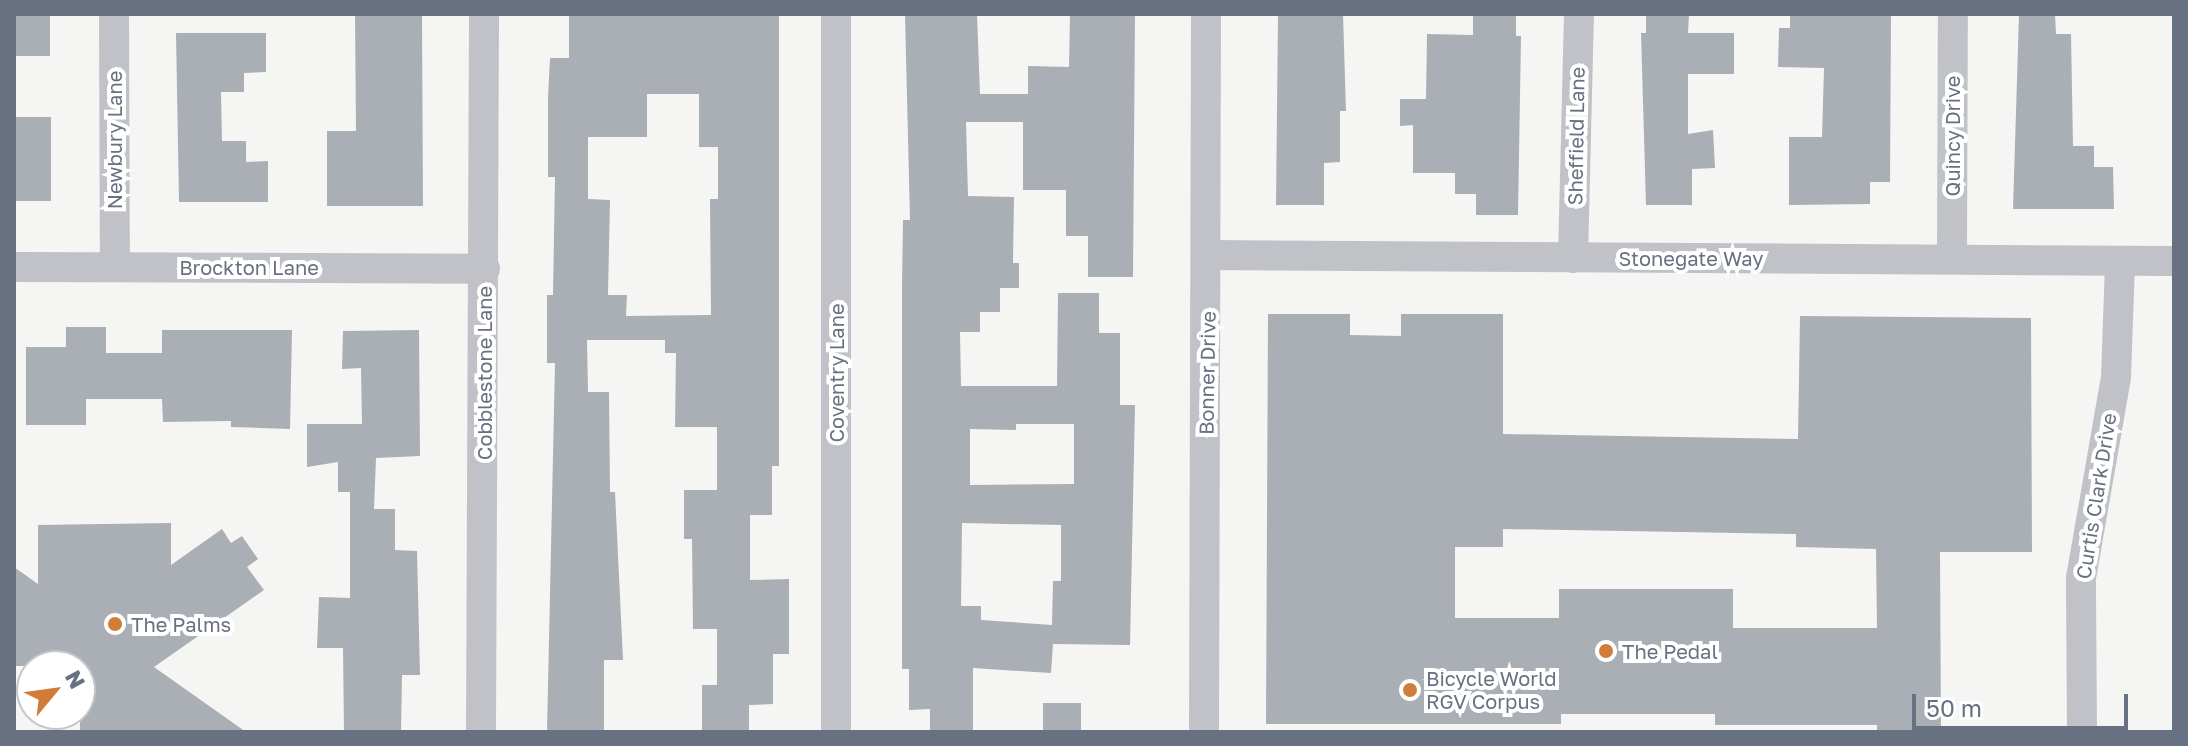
<!DOCTYPE html>
<style>
body{margin:0}
#map{position:relative;width:2188px;height:746px;overflow:hidden;background:#f5f6f3;font-family:"Golos Text",sans-serif}
div>[style]{position:absolute}
.building>*{inset:0;background:#aaaeb5;transform-origin:0 0}
.minor>*{height:30px;margin:-15px;padding:0 15px;transform-origin:15px;border-radius:15px;background:#c0c2c7}
.dots>*{width:22px;height:22px;translate:-50% -50%;box-sizing:border-box;border:4px solid #fff;border-radius:50%}
span{translate:-50% -50%;white-space:nowrap;text-align:center;line-height:1.15;-webkit-text-stroke:8px #fff;paint-order:stroke}
.street-label{font-size:20px;color:#687181}
.poi-label{font-size:20px;color:#687181}
.left{translate:0 -50%;text-align:left}
.frame{position:absolute;inset:0;border:16px solid #687181;pointer-events:none}
.north{position:absolute;left:16px;top:650px;width:80px;height:80px;box-sizing:border-box;background:#fff;border:2px solid #c3c6cd;border-radius:50%;rotate:61deg;font-size:22px;font-weight:700;line-height:32px;text-align:center;color:#687181}
.north::after{content:'';display:block;margin:auto;width:28px;height:36px;background:#d17c39;clip-path:polygon(50% 0,100% 100%,50% 72%,0 100%)}
.scale{position:absolute;left:1912px;top:694px;width:216px;height:36px;box-sizing:border-box;border:4px solid #687181;border-top:0;padding-left:10px;font-size:24px;line-height:28px;white-space:nowrap;color:#687181;-webkit-text-stroke:6px #fff;paint-order:stroke}
</style>
<div id="map">
<div class="building">
<i style="left:14px;top:14px;width:36px;height:42px"></i>
<i style="clip-path:polygon(355px 14px,422px 14px,423px 206px,327px 206px,327px 131px,356px 131px)"></i>
<i style="clip-path:polygon(evenodd,569px 14px,779px 14px,779px 466px,772px 466px,772px 515px,750px 515px,750px 580px,789px 579px,789px 654px,773px 654px,773px 704px,749px 705px,749px 732px,702px 732px,702px 685px,717px 685px,717px 629px,693px 629px,692px 539px,684px 539px,684px 490px,717px 490px,717px 427px,675px 427px,676px 353px,665px 353px,665px 340px,587px 340px,588px 392px,609px 392px,610px 492px,615px 492px,623px 660px,604px 660px,604px 732px,547px 732px,555px 363px,547px 363px,547px 295px,553px 295px,555px 177px,548px 177px,548px 97px,550px 58px,569px 58px,569px 14px,647px 94px,699px 94px,699px 147px,718px 147px,718px 199px,710px 199px,711px 315px,626px 316px,627px 295px,608px 295px,610px 200px,588px 199px,588px 137px,647px 137px,647px 94px)"></i>
<i style="clip-path:polygon(evenodd,977px 14px,980px 94px,1028px 94px,1028px 66px,1069px 67px,1070px 14px,1135px 14px,1133px 277px,1088px 277px,1088px 236px,1066px 236px,1066px 190px,1023px 190px,1023px 122px,966px 122px,968px 196px,1014px 197px,1013px 263px,1019px 263px,1019px 288px,1000px 288px,1000px 312px,980px 312px,980px 332px,960px 332px,961px 386px,1057px 386px,1058px 293px,1099px 293px,1099px 333px,1120px 333px,1120px 405px,1135px 405px,1130px 645px,1053px 644px,1051px 673px,973px 668px,973px 732px,930px 732px,930px 709px,909px 710px,909px 669px,902px 669px,902px 286px,903px 220px,910px 220px,905px 15px,977px 14px,1016px 424px,1074px 424px,1074px 484px,970px 485px,970px 429px,1016px 430px,1016px 424px,977px 14px,962px 523px,1061px 525px,1061px 581px,1053px 581px,1052px 625px,981px 620px,981px 606px,961px 606px,962px 523px)"></i>
<i style="clip-path:polygon(1278px 14px,1343px 14px,1346px 111px,1340px 111px,1340px 162px,1324px 163px,1324px 205px,1276px 205px)"></i>
<i style="clip-path:polygon(1473px 14px,1516px 14px,1516px 36px,1521px 36px,1518px 215px,1476px 215px,1476px 194px,1455px 194px,1455px 173px,1413px 173px,1413px 125px,1400px 126px,1400px 99px,1426px 99px,1427px 34px,1473px 35px)"></i>
<i style="clip-path:polygon(1646px 14px,1689px 14px,1688px 33px,1734px 33px,1734px 74px,1688px 74px,1688px 134px,1713px 130px,1715px 168px,1692px 169px,1692px 205px,1646px 205px,1641px 33px,1646px 33px)"></i>
<i style="clip-path:polygon(1790px 14px,1891px 14px,1890px 182px,1870px 182px,1870px 204px,1789px 205px,1789px 137px,1822px 137px,1824px 68px,1778px 67px,1779px 28px,1790px 28px)"></i>
<i style="clip-path:polygon(2019px 14px,2055px 14px,2056px 34px,2071px 34px,2073px 146px,2094px 146px,2094px 167px,2113px 167px,2114px 209px,2013px 209px)"></i>
<i style="clip-path:polygon(176px 33px,266px 33px,266px 72px,244px 73px,244px 92px,221px 92px,222px 141px,246px 141px,246px 162px,268px 161px,268px 202px,179px 202px)"></i>
<i style="left:14px;top:117px;width:37px;height:84px"></i>
<i style="clip-path:polygon(evenodd,1268px 314px,1350px 314px,1350px 335px,1401px 336px,1401px 314px,1503px 314px,1503px 434px,1798px 439px,1800px 316px,2031px 318px,2032px 552px,1940px 552px,1941px 732px,1877px 732px,1877px 725px,1715px 725px,1715px 714px,1561px 714px,1561px 724px,1266px 724px,1268px 314px,1503px 529px,1796px 534px,1796px 547px,1876px 549px,1877px 628px,1733px 628px,1733px 589px,1559px 589px,1559px 618px,1455px 618px,1455px 547px,1503px 547px,1503px 529px)"></i>
<i style="clip-path:polygon(66px 327px,106px 327px,106px 353px,162px 353px,162px 330px,292px 330px,290px 429px,231px 427px,231px 421px,163px 422px,162px 399px,86px 399px,86px 425px,26px 425px,26px 347px,66px 347px)"></i>
<i style="clip-path:polygon(419px 330px,420px 456px,376px 458px,374px 509px,395px 509px,395px 550px,417px 551px,420px 675px,402px 675px,401px 732px,344px 732px,343px 648px,317px 648px,319px 597px,350px 598px,350px 492px,338px 492px,338px 462px,307px 467px,307px 424px,362px 424px,361px 368px,342px 369px,343px 331px)"></i>
<i style="clip-path:polygon(171px 523px,171px 565px,222px 529px,231px 543px,242px 536px,258px 559px,247px 567px,264px 590px,154px 667px,246px 732px,80px 732px,80px 666px,14px 666px,14px 567px,38px 584px,38px 525px)"></i>
<i style="left:1043px;top:703px;width:38px;height:29px"></i>
</div>
<div class="minor">
<i style="left:114px;top:14px;width:252px;rotate:89.8deg"></i>
<i style="left:1208px;top:255px;width:966px;rotate:0.36deg"></i>
<i style="left:1952px;top:257px;width:243px;rotate:-89.8deg"></i>
<i style="left:1573px;top:258px;width:244px;rotate:-88.6deg"></i>
<i style="left:14px;top:267px;width:471px;rotate:0.2deg"></i>
<i style="left:481px;top:732px;width:718px;rotate:-89.76deg"></i>
<i style="left:836px;top:732px;width:718px;rotate:-90deg"></i>
<i style="left:1204px;top:732px;width:718px;rotate:-89.84deg"></i>
<i style="left:2082px;top:732px;width:154px;rotate:-90.4deg"></i>
<i style="left:2081px;top:578px;width:204px;rotate:-80.1deg"></i>
<i style="left:2116px;top:377px;width:116px;rotate:-88deg"></i>
</div>
<div class="dots">
<i style="left:115px;top:624px;background:#d17c39"></i>
<i style="left:1606px;top:651px;background:#d17c39"></i>
<i style="left:1410px;top:690px;background:#d17c39"></i>
</div>
<div class="street-label">
<span style="left:1576px;top:136px;rotate:-89deg">Sheffield Lane</span>
<span style="left:1952px;top:136px;rotate:-90deg">Quincy Drive</span>
<span style="left:114px;top:140px;rotate:-90deg">Newbury Lane</span>
<span style="left:1691px;top:258px">Stonegate Way</span>
<span style="left:249px;top:267px">Brockton Lane</span>
<span style="left:484px;top:373px;rotate:-90deg">Cobblestone Lane</span>
<span style="left:836px;top:373px;rotate:-90deg">Coventry Lane</span>
<span style="left:1207px;top:373px;rotate:-89deg">Bonner Drive</span>
<span style="left:2096px;top:496px;rotate:-81deg">Curtis Clark Drive</span>
</div>
<div class="poi-label">
<span class="left" style="left:131px;top:624px">The Palms</span>
<span class="left" style="left:1622px;top:651px">The Pedal</span>
<span class="left" style="left:1426px;top:690px">Bicycle World<br>RGV Corpus</span>
</div>
<div class="frame"></div>
<div class="north">N</div>
<div class="scale">50 m</div>
</div>
